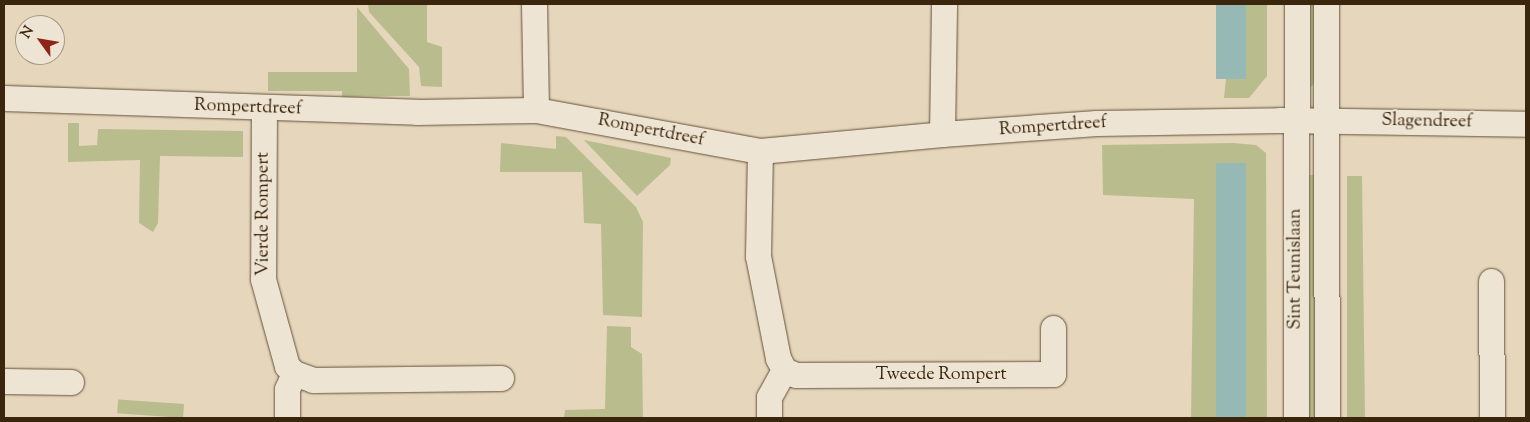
<!DOCTYPE html>
<style>
body{margin:0}
#map{position:relative;width:1530px;height:422px;overflow:hidden;background:#e5d6bc;font-family:"Sorts Mill Goudy",serif}
div>[style]{position:absolute}
.green>*{inset:0;background:#b9bd8d;transform-origin:0 0}
.water>*{inset:0;background:#96b9b5;transform-origin:0 0}
.roads{filter:drop-shadow(0 0 1px #655238) drop-shadow(0 0 1px #655238)}
.minor>*{height:25px;margin:-12.5px;padding:0 12.5px;transform-origin:12.5px;border-radius:12.5px;background:#eee4d3}
span{translate:-50% -50%;white-space:nowrap;text-align:center;line-height:1.15;-webkit-text-stroke:4px #eee4d3;paint-order:stroke}
.street-label{font-size:18px;color:#3a260c}
.frame{position:absolute;inset:0;border:5px solid #3a260c;pointer-events:none}
.north{position:absolute;left:15px;top:15px;width:50px;height:50px;box-sizing:border-box;background:#eee4d3;border:1px solid #a69883;border-radius:50%;rotate:302deg;font-size:14px;font-weight:700;line-height:20px;text-align:center;color:#3a260c}
.north::after{content:'';display:block;margin:auto;width:18px;height:22px;background:#8f2418;clip-path:polygon(50% 0,100% 100%,50% 72%,0 100%)}
</style>
<div id="map">
<div class="green">
<i style="clip-path:polygon(368px 4px,427px 4px,427px 42px,442px 47px,442px 87px,421px 86px,419px 67px,369px 12px)"></i>
<i style="clip-path:polygon(1246px 4px,1267px 4px,1267px 76px,1249px 98px,1224px 98px,1226px 79px,1246px 78px)"></i>
<i style="clip-path:polygon(1303px 4px,1320px 4px,1314px 84px,1308px 89px)"></i>
<i style="clip-path:polygon(357px 7px,409px 69px,410px 96px,342px 97px,342px 91px,268px 91px,268px 72px,357px 72px)"></i>
<i style="clip-path:polygon(68px 123px,79px 123px,79px 146px,97px 145px,98px 129px,243px 131px,243px 157px,160px 156px,158px 223px,153px 232px,139px 223px,140px 160px,68px 162px)"></i>
<i style="clip-path:polygon(556px 136px,566px 137px,636px 207px,643px 222px,642px 317px,603px 315px,601px 224px,584px 223px,582px 172px,500px 172px,501px 143px,556px 149px)"></i>
<i style="clip-path:polygon(584px 140px,671px 158px,670px 165px,637px 196px)"></i>
<i style="clip-path:polygon(1233px 143px,1256px 145px,1266px 153px,1267px 418px,1244px 418px,1246px 163px,1234px 163px,1216px 165px,1217px 418px,1191px 418px,1194px 199px,1103px 195px,1102px 145px)"></i>
<i style="left:1302px;top:175px;width:18px;height:243px"></i>
<i style="clip-path:polygon(1347px 176px,1362px 176px,1365px 418px,1347px 418px)"></i>
<i style="clip-path:polygon(607px 326px,631px 327px,631px 347px,642px 354px,643px 418px,564px 418px,565px 410px,605px 409px)"></i>
<i style="left:184px;top:404px;width:14px;height:66px;rotate:94deg"></i>
</div>
<div class="water">
<i style="left:1216px;top:4px;width:30px;height:75px"></i>
<i style="left:1246px;top:163px;width:255px;height:30px;rotate:90deg"></i>
</div>
<div class="roads">
<div class="minor">
<i style="left:534px;top:4px;width:106px;rotate:88.9deg"></i>
<i style="left:1326px;top:4px;width:414px;rotate:89.9deg"></i>
<i style="left:4px;top:98px;width:413px;rotate:1.9deg"></i>
<i style="left:417px;top:112px;width:119px;rotate:-1deg"></i>
<i style="left:536px;top:110px;width:228px;rotate:10.4deg"></i>
<i style="left:760px;top:151px;width:183px;rotate:-5.3deg"></i>
<i style="left:942px;top:134px;width:155px;rotate:-4.1deg"></i>
<i style="left:1097px;top:123px;width:183px;rotate:-0.9deg"></i>
<i style="left:1280px;top:120px;width:246px;rotate:0.9deg"></i>
<i style="left:264px;top:108px;width:171px;rotate:90.3deg"></i>
<i style="left:263px;top:279px;width:90px;rotate:74.6deg"></i>
<i style="left:287px;top:366px;width:10px;rotate:45deg"></i>
<i style="left:294px;top:373px;width:20px;rotate:20deg"></i>
<i style="left:313px;top:380px;width:188px;rotate:-0.6deg"></i>
<i style="left:942px;top:134px;width:130px;rotate:-89.1deg"></i>
<i style="left:760px;top:151px;width:105px;rotate:91.1deg"></i>
<i style="left:758px;top:256px;width:104px;rotate:78.9deg"></i>
<i style="left:778px;top:358px;width:13px;rotate:63deg"></i>
<i style="left:784px;top:370px;width:13px;rotate:23deg"></i>
<i style="left:796px;top:375px;width:257px;rotate:-0.2deg"></i>
<i style="left:1053px;top:374px;width:46px;rotate:-90deg"></i>
<i style="left:1491px;top:281px;width:137px;rotate:89.6deg"></i>
<i style="left:4px;top:381px;width:67px;rotate:0.9deg"></i>
<i style="left:287px;top:418px;width:29px;rotate:-90deg"></i>
<i style="left:287px;top:389px;width:17px;rotate:-66deg"></i>
<i style="left:769px;top:418px;width:21px;rotate:-90deg"></i>
<i style="left:769px;top:397px;width:31px;rotate:-61deg"></i>
<i style="left:1296px;top:418px;width:414px;rotate:-89.9deg"></i>
</div>
</div>
<div class="street-label">
<span style="left:248px;top:108px;rotate:2deg">Rompertdreef</span>
<span style="left:1427px;top:122px;rotate:1deg">Slagendreef</span>
<span style="left:1053px;top:127px;rotate:-4deg">Rompertdreef</span>
<span style="left:651px;top:131px;rotate:11deg">Rompertdreef</span>
<span style="left:264px;top:214px;rotate:-90deg">Vierde Rompert</span>
<span style="left:1296px;top:269px;rotate:-90deg">Sint Teunislaan</span>
<span style="left:941px;top:375px">Tweede Rompert</span>
</div>
<div class="frame"></div>
<div class="north">N</div>
</div>
